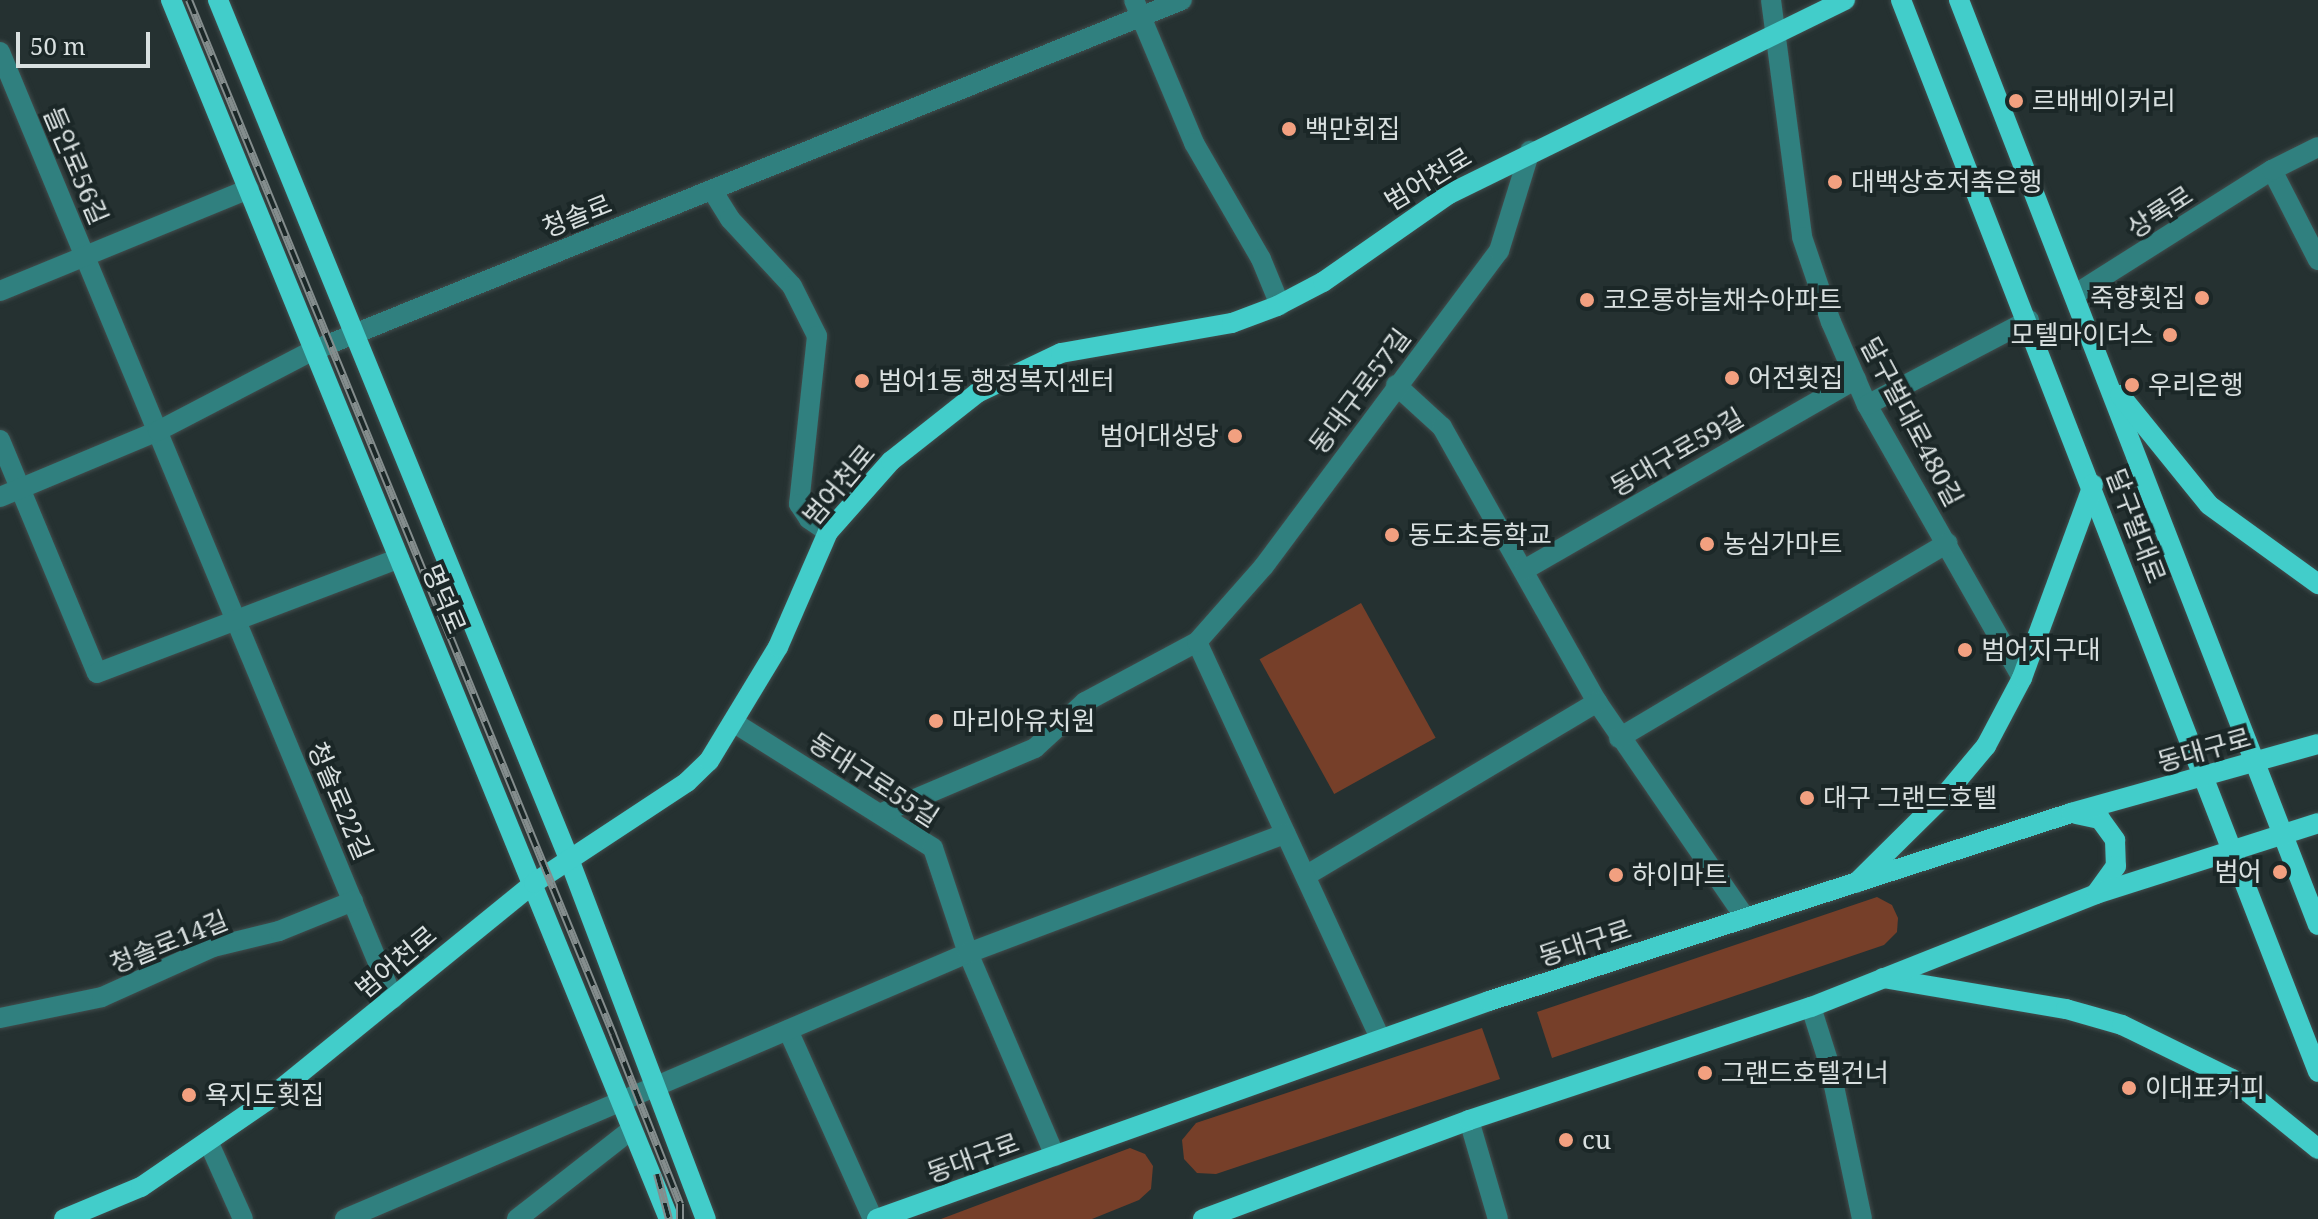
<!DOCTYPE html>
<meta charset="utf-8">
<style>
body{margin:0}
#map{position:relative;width:2318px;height:1219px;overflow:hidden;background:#253131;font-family:"Noto Serif","Noto Sans KR",serif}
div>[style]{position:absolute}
.green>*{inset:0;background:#763f29;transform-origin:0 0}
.roads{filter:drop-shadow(0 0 2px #424d4d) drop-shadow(0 0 2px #424d4d)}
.minor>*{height:20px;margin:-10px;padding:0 10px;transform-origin:10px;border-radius:10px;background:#30807f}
.major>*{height:20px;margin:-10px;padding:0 10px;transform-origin:10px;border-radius:10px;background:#42cdca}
.rail>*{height:8px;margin-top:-4px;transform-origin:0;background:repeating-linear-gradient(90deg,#1b2727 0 15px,#848d8d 0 30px);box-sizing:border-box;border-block:2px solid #848d8d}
.dots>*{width:22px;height:22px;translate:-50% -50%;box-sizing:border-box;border:4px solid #1b2727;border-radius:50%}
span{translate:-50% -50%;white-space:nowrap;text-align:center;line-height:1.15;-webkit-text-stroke:8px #1b2727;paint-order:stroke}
.poi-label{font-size:26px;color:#d9e0e0}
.left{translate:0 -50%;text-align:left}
.right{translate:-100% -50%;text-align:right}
.street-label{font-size:26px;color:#d9e0e0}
.scale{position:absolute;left:16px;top:32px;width:134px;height:36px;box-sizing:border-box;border:4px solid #d9e0e0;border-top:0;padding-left:10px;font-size:24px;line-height:28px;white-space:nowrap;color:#d9e0e0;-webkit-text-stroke:6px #1b2727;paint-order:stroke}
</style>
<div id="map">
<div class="green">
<i style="left:1361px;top:603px;width:154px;height:116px;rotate:61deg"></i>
<i style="clip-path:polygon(1877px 897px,1892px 905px,1898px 918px,1897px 932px,1884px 945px,1552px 1058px,1537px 1012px)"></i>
<i style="clip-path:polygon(1482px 1028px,1500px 1079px,1216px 1174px,1197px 1173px,1184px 1159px,1182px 1140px,1196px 1123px)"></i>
<i style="clip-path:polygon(1130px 1148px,1145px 1154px,1153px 1166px,1151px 1189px,1139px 1200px,1092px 1219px,941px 1219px)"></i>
</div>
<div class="roads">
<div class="minor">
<i style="left:1134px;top:0;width:155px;rotate:67.2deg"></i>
<i style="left:1194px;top:143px;width:134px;rotate:60deg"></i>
<i style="left:1261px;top:259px;width:50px;rotate:67.6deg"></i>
<i style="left:1771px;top:0;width:239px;rotate:82.5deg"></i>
<i style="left:1802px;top:237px;width:90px;rotate:71.2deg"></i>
<i style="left:1831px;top:322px;width:90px;rotate:66.6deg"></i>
<i style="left:1867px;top:405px;width:314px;rotate:60.4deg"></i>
<i style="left:0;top:52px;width:1025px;rotate:67.46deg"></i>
<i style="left:2272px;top:170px;width:101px;rotate:62.9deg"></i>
<i style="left:712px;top:190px;width:34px;rotate:58deg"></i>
<i style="left:730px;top:219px;width:91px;rotate:47.2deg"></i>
<i style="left:792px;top:286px;width:56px;rotate:63.4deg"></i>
<i style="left:817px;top:336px;width:169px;rotate:96.1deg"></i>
<i style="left:799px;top:504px;width:18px;rotate:56deg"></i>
<i style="left:809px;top:519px;width:23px;rotate:34deg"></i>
<i style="left:0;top:291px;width:269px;rotate:-22.3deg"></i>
<i style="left:2074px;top:295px;width:234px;rotate:-32.3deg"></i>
<i style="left:2272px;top:170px;width:51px;rotate:-26.6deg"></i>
<i style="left:1396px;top:385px;width:62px;rotate:42.4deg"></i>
<i style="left:1442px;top:427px;width:316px;rotate:60.6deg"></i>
<i style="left:1597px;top:702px;width:263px;rotate:55.5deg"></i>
<i style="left:1867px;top:405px;width:183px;rotate:-27.7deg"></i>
<i style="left:0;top:440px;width:252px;rotate:67.4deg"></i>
<i style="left:97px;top:673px;width:323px;rotate:-20.8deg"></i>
<i style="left:0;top:497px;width:171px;rotate:-22.7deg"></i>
<i style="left:158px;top:431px;width:174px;rotate:-27.5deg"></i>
<i style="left:312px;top:351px;width:938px;rotate:-21.97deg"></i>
<i style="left:1524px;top:570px;width:383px;rotate:-29.9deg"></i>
<i style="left:733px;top:722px;width:236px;rotate:32.2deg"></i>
<i style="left:933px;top:848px;width:111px;rotate:71.6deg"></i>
<i style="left:968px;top:953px;width:221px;rotate:66.8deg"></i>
<i style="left:1619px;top:738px;width:382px;rotate:-30.7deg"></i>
<i style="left:882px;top:813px;width:166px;rotate:-23deg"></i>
<i style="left:1035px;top:748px;width:68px;rotate:-42.6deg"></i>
<i style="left:1085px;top:702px;width:127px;rotate:-28.2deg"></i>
<i style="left:1307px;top:875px;width:338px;rotate:-30.8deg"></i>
<i style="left:1811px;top:1007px;width:63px;rotate:72.4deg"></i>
<i style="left:1830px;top:1067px;width:155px;rotate:78.1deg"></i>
<i style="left:0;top:1018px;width:104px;rotate:-11.6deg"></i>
<i style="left:102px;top:997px;width:122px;rotate:-24.2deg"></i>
<i style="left:213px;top:947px;width:68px;rotate:-13.6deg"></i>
<i style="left:279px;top:931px;width:80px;rotate:-22.1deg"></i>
<i style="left:788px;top:1030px;width:207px;rotate:65.8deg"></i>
<i style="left:1380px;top:1038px;width:436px;rotate:-114.8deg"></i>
<i style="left:1197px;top:642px;width:101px;rotate:-48.6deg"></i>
<i style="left:1264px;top:566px;width:393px;rotate:-53.3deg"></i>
<i style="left:1499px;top:251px;width:105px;rotate:-72.8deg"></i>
<i style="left:1469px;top:1120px;width:103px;rotate:73.7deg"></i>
<i style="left:208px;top:1141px;width:85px;rotate:65.8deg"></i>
<i style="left:345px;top:1219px;width:677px;rotate:-23.12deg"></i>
<i style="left:968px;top:953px;width:339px;rotate:-20.6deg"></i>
<i style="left:517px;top:1219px;width:145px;rotate:-38deg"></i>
</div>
<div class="major">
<i style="left:171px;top:0;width:1317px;rotate:67.78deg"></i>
<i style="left:218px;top:0;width:928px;rotate:67.77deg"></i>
<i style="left:569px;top:859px;width:385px;rotate:69.2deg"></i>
<i style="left:1901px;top:0;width:1150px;rotate:68.74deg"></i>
<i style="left:1959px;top:0;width:992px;rotate:68.79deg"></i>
<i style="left:2120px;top:395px;width:141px;rotate:51deg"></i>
<i style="left:2209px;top:505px;width:135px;rotate:35.9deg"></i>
<i style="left:2076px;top:814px;width:25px;rotate:12deg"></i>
<i style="left:2100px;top:819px;width:26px;rotate:54deg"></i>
<i style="left:2115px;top:840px;width:26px;rotate:88deg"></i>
<i style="left:2116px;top:866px;width:34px;rotate:126deg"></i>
<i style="left:1856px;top:883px;width:125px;rotate:-44.7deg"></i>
<i style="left:1945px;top:795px;width:64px;rotate:-50.1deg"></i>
<i style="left:1986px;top:746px;width:77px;rotate:-62.1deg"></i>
<i style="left:2022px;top:678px;width:206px;rotate:-69.8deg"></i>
<i style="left:1883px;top:978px;width:186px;rotate:9.6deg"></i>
<i style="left:2066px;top:1009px;width:58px;rotate:15.9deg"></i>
<i style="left:2122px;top:1025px;width:123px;rotate:26.1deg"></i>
<i style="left:2232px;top:1079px;width:111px;rotate:39.1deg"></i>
<i style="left:64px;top:1219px;width:83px;rotate:-22.6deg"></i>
<i style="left:141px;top:1187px;width:152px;rotate:-34.5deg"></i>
<i style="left:266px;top:1101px;width:345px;rotate:-39.1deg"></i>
<i style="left:534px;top:883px;width:183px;rotate:-33.4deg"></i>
<i style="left:687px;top:782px;width:30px;rotate:-44deg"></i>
<i style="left:709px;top:761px;width:133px;rotate:-58.8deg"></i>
<i style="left:778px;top:647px;width:125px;rotate:-66.5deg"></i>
<i style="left:828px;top:532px;width:95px;rotate:-48.4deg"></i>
<i style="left:891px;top:461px;width:110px;rotate:-38.3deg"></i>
<i style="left:977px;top:393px;width:93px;rotate:-25.5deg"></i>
<i style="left:1061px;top:353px;width:174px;rotate:-10deg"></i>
<i style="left:1232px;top:323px;width:48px;rotate:-20.7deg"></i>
<i style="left:1277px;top:306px;width:52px;rotate:-27.6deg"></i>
<i style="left:1323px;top:282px;width:154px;rotate:-34.9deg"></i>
<i style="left:1449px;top:194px;width:441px;rotate:-26.1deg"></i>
<i style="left:877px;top:1219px;width:650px;rotate:-19.61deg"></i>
<i style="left:1489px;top:1001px;width:612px;rotate:-17.9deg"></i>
<i style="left:2071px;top:813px;width:256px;rotate:-15.6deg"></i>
<i style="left:1203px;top:1219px;width:284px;rotate:-20.4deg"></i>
<i style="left:1469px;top:1120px;width:360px;rotate:-18.3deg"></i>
<i style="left:1811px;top:1007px;width:307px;rotate:-21.6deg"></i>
<i style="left:2096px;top:894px;width:233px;rotate:-17.7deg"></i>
</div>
</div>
<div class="rail">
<i style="left:189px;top:0;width:1118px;rotate:67.7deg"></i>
<i style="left:613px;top:1034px;width:183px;rotate:68.5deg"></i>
<i style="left:680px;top:1204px;width:15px;rotate:90deg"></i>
<i style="left:657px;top:1174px;width:47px;rotate:75.1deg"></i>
</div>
<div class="dots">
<i style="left:2016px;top:101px;background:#f2a080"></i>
<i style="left:1289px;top:129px;background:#f2a080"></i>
<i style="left:1835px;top:182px;background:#f2a080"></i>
<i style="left:2202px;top:298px;background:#f2a080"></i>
<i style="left:1587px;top:300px;background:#f2a080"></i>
<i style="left:2170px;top:335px;background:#f2a080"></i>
<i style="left:1732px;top:378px;background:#f2a080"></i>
<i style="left:862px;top:381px;background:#f2a080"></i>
<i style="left:2132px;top:385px;background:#f2a080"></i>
<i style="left:1235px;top:436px;background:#f2a080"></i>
<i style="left:1392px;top:535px;background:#f2a080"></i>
<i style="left:1707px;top:544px;background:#f2a080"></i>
<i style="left:1965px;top:650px;background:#f2a080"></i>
<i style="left:936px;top:721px;background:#f2a080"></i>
<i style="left:1807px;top:798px;background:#f2a080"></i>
<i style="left:2280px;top:872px;background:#f2a080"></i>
<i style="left:1616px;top:875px;background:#f2a080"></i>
<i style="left:1705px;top:1073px;background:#f2a080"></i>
<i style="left:2129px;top:1088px;background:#f2a080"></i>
<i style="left:189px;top:1095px;background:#f2a080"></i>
<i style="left:1566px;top:1140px;background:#f2a080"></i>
</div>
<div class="poi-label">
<span class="left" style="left:2032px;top:101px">르배베이커리</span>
<span class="left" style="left:1305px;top:129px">백만회집</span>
<span class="left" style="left:1851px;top:182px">대백상호저축은행</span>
<span class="right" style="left:2186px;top:298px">죽향횟집</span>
<span class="left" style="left:1603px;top:300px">코오롱하늘채수아파트</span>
<span class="right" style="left:2154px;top:335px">모텔마이더스</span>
<span class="left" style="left:1748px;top:378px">어전횟집</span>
<span class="left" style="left:878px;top:381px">범어1동 행정복지센터</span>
<span class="left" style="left:2148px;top:385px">우리은행</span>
<span class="right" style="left:1219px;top:436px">범어대성당</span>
<span class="left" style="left:1408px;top:535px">동도초등학교</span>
<span class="left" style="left:1723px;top:544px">농심가마트</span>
<span class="left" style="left:1981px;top:650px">범어지구대</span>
<span class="left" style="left:952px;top:721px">마리아유치원</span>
<span class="left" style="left:1823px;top:798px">대구 그랜드호텔</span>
<span class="right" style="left:2262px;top:872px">범어</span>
<span class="left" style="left:1632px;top:875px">하이마트</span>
<span class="left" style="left:1721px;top:1073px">그랜드호텔건너</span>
<span class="left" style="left:2145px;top:1088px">이대표커피</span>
<span class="left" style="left:205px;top:1095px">욕지도횟집</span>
<span class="left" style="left:1582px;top:1140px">cu</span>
</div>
<div class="street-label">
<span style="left:76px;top:166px;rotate:67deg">들안로56길</span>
<span style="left:1428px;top:179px;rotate:-31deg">범어천로</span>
<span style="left:2160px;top:212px;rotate:-33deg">상록로</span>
<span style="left:577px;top:216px;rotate:-22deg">청솔로</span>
<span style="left:1360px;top:391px;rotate:-53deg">동대구로57길</span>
<span style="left:1912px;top:422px;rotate:62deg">달구벌대로480길</span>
<span style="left:1677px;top:452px;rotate:-30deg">동대구로59길</span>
<span style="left:839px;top:485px;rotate:-50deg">범어천로</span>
<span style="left:2136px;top:526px;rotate:69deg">달구벌대로</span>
<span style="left:444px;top:599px;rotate:67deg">명덕로</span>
<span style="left:2204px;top:750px;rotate:-16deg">동대구로</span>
<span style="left:874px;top:780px;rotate:33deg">동대구로55길</span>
<span style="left:340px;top:801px;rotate:67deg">청솔로22길</span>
<span style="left:169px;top:942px;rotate:-22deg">청솔로14길</span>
<span style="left:1585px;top:943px;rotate:-18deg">동대구로</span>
<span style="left:396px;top:962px;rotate:-40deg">범어천로</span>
<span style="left:973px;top:1158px;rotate:-20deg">동대구로</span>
</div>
<div class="scale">50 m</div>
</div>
